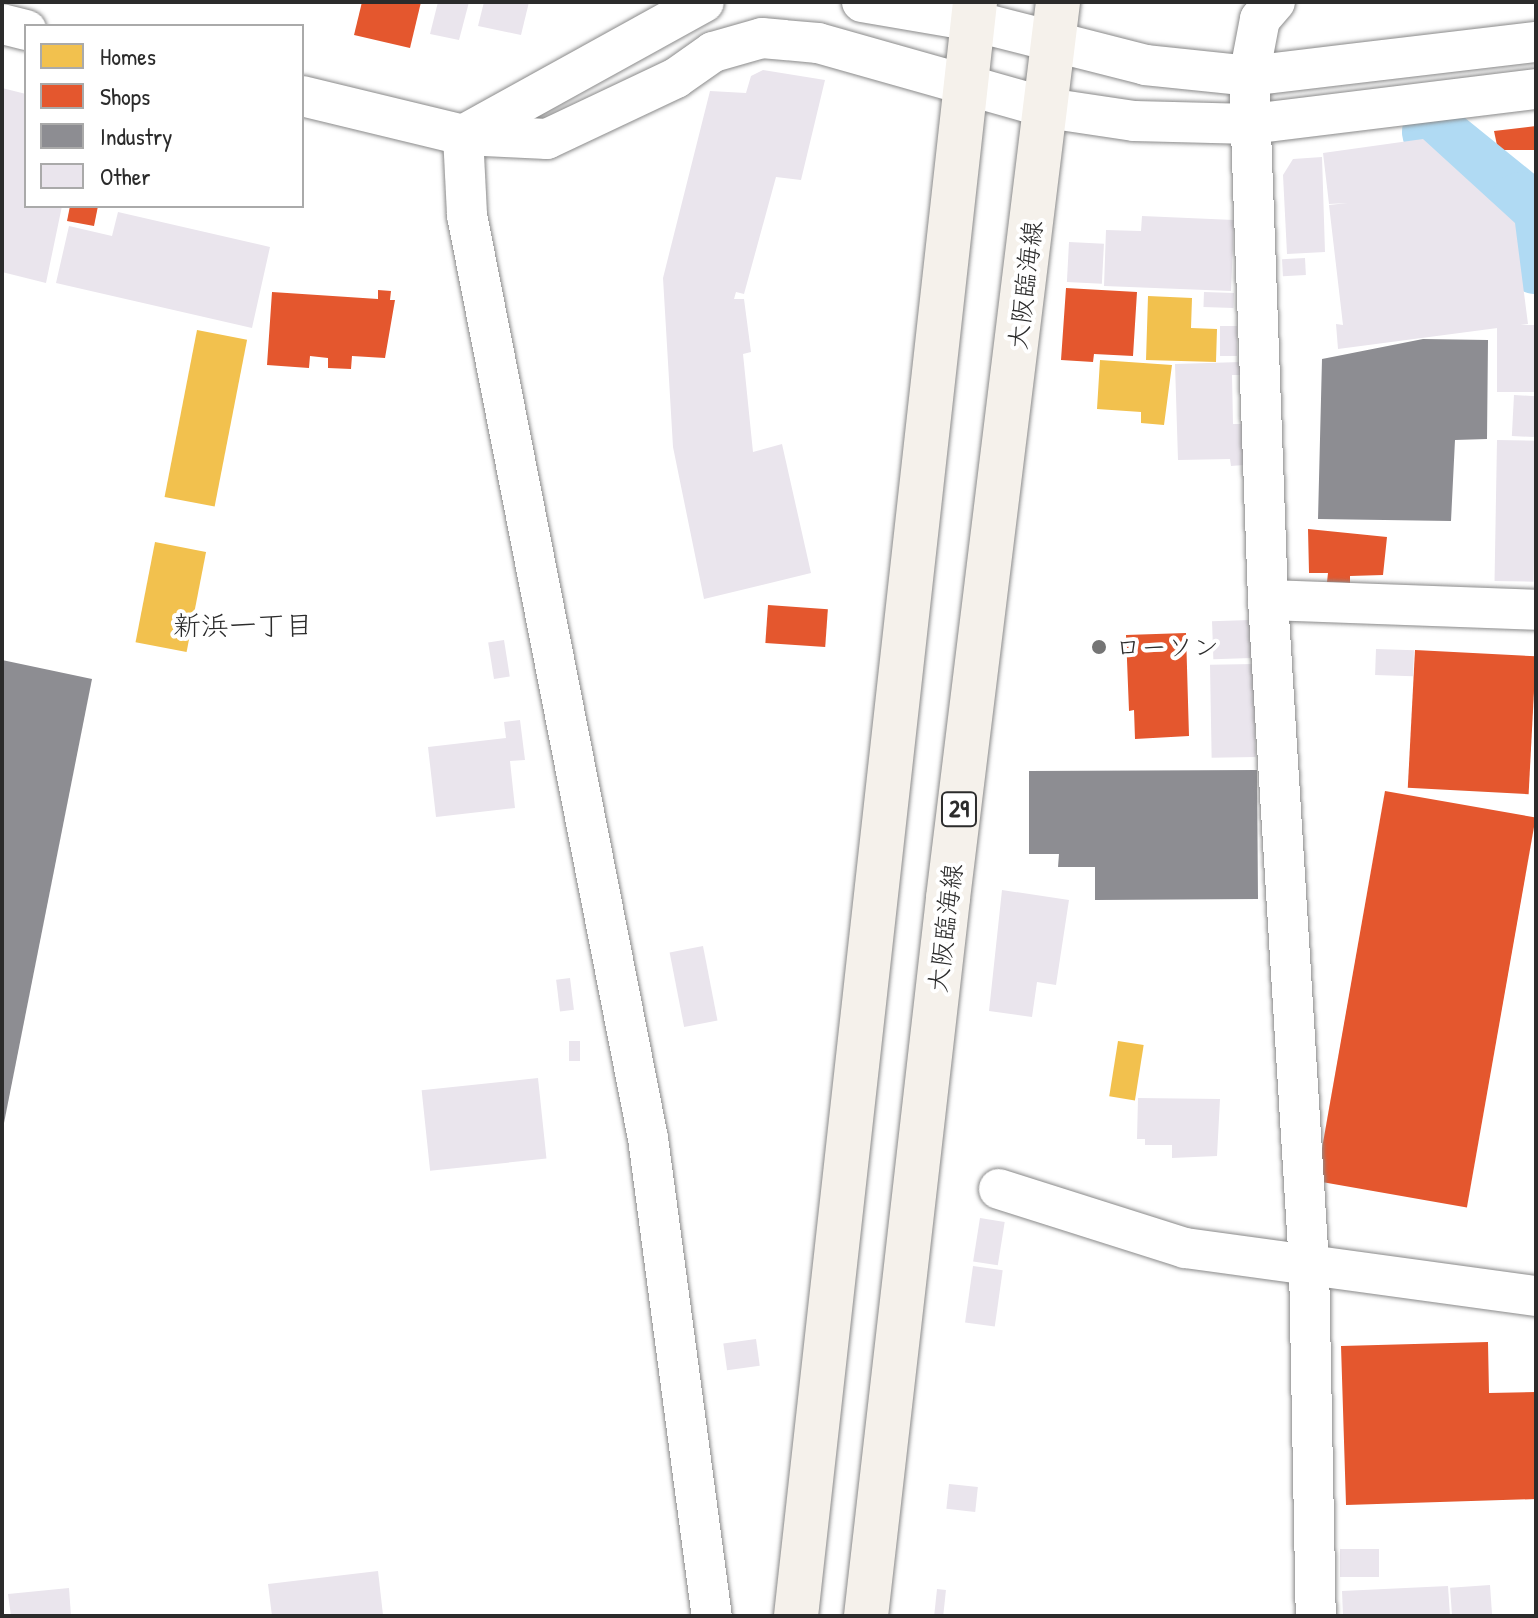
<!DOCTYPE html>
<meta charset="utf-8">
<style>
body{margin:0}
#map{position:relative;width:1538px;height:1618px;overflow:hidden;background:#fff;font-family:"Patrick Hand","Klee One",sans-serif}
div>[style]{position:absolute}
.homes>*{inset:0;background:#f2c14e;transform-origin:0 0}
.shops>*{inset:0;background:#e4572e;transform-origin:0 0}
.industry>*{inset:0;background:#8d8d92}
.river>*{height:62px;margin:-31px;padding:0 31px;transform-origin:31px;border-radius:31px;background:#b0daf3}
.building>*{inset:0;background:#eae5ed;transform-origin:0 0}
.roads{filter:drop-shadow(0 0 2px #8a8a8a) drop-shadow(0 0 2px #8a8a8a)}
.minor>*{height:40px;margin:-20px;padding:0 20px;transform-origin:20px;border-radius:20px;background:#fff}
.major>*{height:44px;margin:-22px;padding:0 22px;transform-origin:22px;border-radius:22px;background:#f5f1eb}
.dots>*{width:22px;height:22px;translate:-50% -50%;box-sizing:border-box;border:4px solid #fff;border-radius:50%}
span{translate:-50% -50%;white-space:nowrap;text-align:center;line-height:1.15;-webkit-text-stroke:8px #fff;paint-order:stroke}
.shield-label span{padding:2px 6px;background:#fff;border:2px solid;border-radius:6px;-webkit-text-stroke-width:0}
.shield-label{font-size:24px;color:#2b2b2b;font-weight:700}
.street-label{font-size:26px;color:#2b2b2b}
.poi-label{font-size:26px;color:#2b2b2b}
.left{translate:0 -50%;text-align:left}
.neighbourhood-label{font-size:28px;color:#2b2b2b}
.frame{position:absolute;inset:0;border:4px solid #2b2b2b;pointer-events:none}
.legend{position:absolute;left:24px;top:24px;width:280px;height:184px;box-sizing:border-box;background:#fff;border:2px solid #aaa;margin:0;padding:10px 14px;list-style:none;font-size:24px;color:#2b2b2b}
.legend li{display:flex;align-items:center;gap:16px;height:40px}
.legend b{width:40px;border:2px solid #aaa}
</style>
<div id="map">
<div class="homes">
<i style="clip-path:polygon(1148px 296px,1192px 298px,1191px 328px,1217px 329px,1216px 362px,1146px 360px)"></i>
<i style="left:197px;top:330px;width:51px;height:170px;rotate:11deg"></i>
<i style="clip-path:polygon(1100px 360px,1172px 365px,1164px 425px,1141px 423px,1141px 412px,1097px 409px)"></i>
<i style="left:155px;top:542px;width:52px;height:102px;rotate:11deg"></i>
<i style="left:1118px;top:1041px;width:26px;height:56px;rotate:9deg"></i>
</div>
<div class="shops">
<i style="clip-path:polygon(362px 2px,421px 2px,410px 48px,354px 35px)"></i>
<i style="clip-path:polygon(1536px 126px,1536px 150px,1498px 150px,1494px 131px)"></i>
<i style="clip-path:polygon(70px 206px,98px 206px,94px 226px,67px 221px)"></i>
<i style="clip-path:polygon(1066px 288px,1137px 292px,1133px 356px,1094px 354px,1093px 362px,1061px 360px)"></i>
<i style="clip-path:polygon(378px 290px,391px 291px,390px 300px,395px 300px,385px 358px,352px 356px,351px 369px,328px 368px,328px 358px,310px 356px,309px 368px,267px 365px,272px 292px,378px 299px)"></i>
<i style="clip-path:polygon(1308px 529px,1387px 537px,1383px 575px,1350px 576px,1350px 583px,1327px 582px,1328px 573px,1309px 573px)"></i>
<i style="left:768px;top:605px;width:60px;height:38px;rotate:4deg"></i>
<i style="clip-path:polygon(1186px 633px,1189px 736px,1135px 739px,1134px 710px,1129px 711px,1126px 635px)"></i>
<i style="left:1415px;top:650px;width:121px;height:138px;rotate:3deg"></i>
<i style="left:1385px;top:791px;width:153px;height:396px;rotate:10deg"></i>
<i style="clip-path:polygon(1488px 1342px,1489px 1393px,1536px 1392px,1536px 1499px,1346px 1505px,1341px 1346px)"></i>
</div>
<div class="industry">
<i style="clip-path:polygon(1423px 339px,1488px 340px,1487px 439px,1455px 440px,1451px 521px,1318px 519px,1322px 359px)"></i>
<i style="clip-path:polygon(2px 660px,92px 679px,3px 1128px,2px 1128px)"></i>
<i style="clip-path:polygon(1257px 770px,1258px 899px,1095px 900px,1095px 867px,1058px 867px,1059px 854px,1029px 854px,1029px 771px)"></i>
</div>
<div class="river">
<i style="left:1433px;top:132px;width:113px;rotate:38.9deg"></i>
<i style="left:1521px;top:203px;width:62px;rotate:76deg"></i>
</div>
<div class="building">
<i style="clip-path:polygon(438px 2px,469px 2px,459px 40px,430px 34px)"></i>
<i style="clip-path:polygon(484px 2px,529px 2px,521px 35px,478px 26px)"></i>
<i style="clip-path:polygon(763px 70px,825px 80px,801px 180px,776px 177px,744px 294px,736px 292px,734px 299px,744px 299px,751px 352px,743px 354px,753px 452px,782px 444px,811px 573px,704px 599px,673px 447px,663px 278px,710px 91px,746px 93px,751px 76px)"></i>
<i style="clip-path:polygon(2px 88px,26px 94px,26px 206px,62px 206px,46px 283px,2px 272px)"></i>
<i style="clip-path:polygon(1423px 139px,1515px 223px,1528px 324px,1338px 349px,1336px 324px,1343px 325px,1329px 205px,1348px 203px,1329px 204px,1323px 153px)"></i>
<i style="clip-path:polygon(1322px 157px,1325px 252px,1287px 254px,1283px 175px,1293px 159px)"></i>
<i style="clip-path:polygon(118px 212px,270px 247px,252px 328px,56px 283px,69px 226px,112px 236px)"></i>
<i style="clip-path:polygon(1142px 216px,1234px 220px,1231px 291px,1104px 286px,1106px 230px,1141px 231px)"></i>
<i style="left:1069px;top:242px;width:35px;height:40px;rotate:3deg"></i>
<i style="left:1305px;top:258px;width:17px;height:23px;rotate:87deg"></i>
<i style="left:1204px;top:292px;width:30px;height:15px;rotate:2deg"></i>
<i style="left:1536px;top:325px;width:67px;height:39px;rotate:90deg"></i>
<i style="left:1220px;top:326px;width:17px;height:30px"></i>
<i style="clip-path:polygon(1241px 362px,1241px 375px,1232px 375px,1233px 424px,1243px 424px,1244px 465px,1231px 466px,1230px 459px,1178px 460px,1175px 364px)"></i>
<i style="left:1514px;top:395px;width:22px;height:41px;rotate:3deg"></i>
<i style="left:1497px;top:440px;width:39px;height:141px;rotate:1deg"></i>
<i style="left:1250px;top:620px;width:38px;height:38px;rotate:88deg"></i>
<i style="left:504px;top:640px;width:37px;height:16px;rotate:81deg"></i>
<i style="left:1376px;top:649px;width:38px;height:26px;rotate:2deg"></i>
<i style="left:1254px;top:664px;width:93px;height:44px;rotate:89deg"></i>
<i style="clip-path:polygon(520px 720px,525px 760px,510px 761px,515px 808px,436px 817px,428px 747px,506px 738px,504px 722px)"></i>
<i style="clip-path:polygon(1002px 890px,1069px 900px,1056px 985px,1037px 982px,1032px 1017px,989px 1011px)"></i>
<i style="left:703px;top:946px;width:76px;height:34px;rotate:79deg"></i>
<i style="left:570px;top:978px;width:32px;height:14px;rotate:83deg"></i>
<i style="left:569px;top:1041px;width:11px;height:20px"></i>
<i style="left:538px;top:1078px;width:81px;height:117px;rotate:84deg"></i>
<i style="clip-path:polygon(1138px 1098px,1220px 1099px,1217px 1156px,1172px 1158px,1172px 1145px,1145px 1145px,1145px 1139px,1137px 1139px)"></i>
<i style="left:980px;top:1218px;width:25px;height:44px;rotate:9deg"></i>
<i style="left:973px;top:1266px;width:30px;height:57px;rotate:8deg"></i>
<i style="left:756px;top:1339px;width:27px;height:33px;rotate:82deg"></i>
<i style="left:949px;top:1484px;width:29px;height:25px;rotate:6deg"></i>
<i style="left:1340px;top:1549px;width:39px;height:28px"></i>
<i style="clip-path:polygon(378px 1571px,383px 1615px,272px 1616px,268px 1584px)"></i>
<i style="left:1490px;top:1585px;width:31px;height:40px;rotate:86deg"></i>
<i style="clip-path:polygon(1448px 1586px,1450px 1616px,1343px 1616px,1342px 1591px)"></i>
<i style="clip-path:polygon(69px 1588px,71px 1616px,11px 1616px,8px 1594px)"></i>
<i style="left:937px;top:1589px;width:9px;height:27px;rotate:6deg"></i>
</div>
<div class="roads">
<div class="minor">
<i style="left:862px;top:2px;width:113px;rotate:9.7deg"></i>
<i style="left:973px;top:21px;width:178px;rotate:14.3deg"></i>
<i style="left:1145px;top:65px;width:105px;rotate:6deg"></i>
<i style="left:1249px;top:76px;width:289px;rotate:-6.8deg"></i>
<i style="left:1275px;top:2px;width:23px;rotate:131deg"></i>
<i style="left:1260px;top:19px;width:58px;rotate:100.9deg"></i>
<i style="left:1249px;top:76px;width:524px;rotate:87.92deg"></i>
<i style="left:1268px;top:600px;width:665px;rotate:86.47deg"></i>
<i style="left:1309px;top:1264px;width:352px;rotate:88.9deg"></i>
<i style="left:2px;top:24px;width:25px;rotate:14deg"></i>
<i style="left:302px;top:96px;width:166px;rotate:13.6deg"></i>
<i style="left:463px;top:135px;width:84px;rotate:2.7deg"></i>
<i style="left:547px;top:139px;width:143px;rotate:-25.3deg"></i>
<i style="left:676px;top:78px;width:45px;rotate:-35.1deg"></i>
<i style="left:713px;top:52px;width:51px;rotate:-15.9deg"></i>
<i style="left:762px;top:38px;width:56px;rotate:5.1deg"></i>
<i style="left:818px;top:43px;width:238px;rotate:15.8deg"></i>
<i style="left:1047px;top:108px;width:88px;rotate:8.5deg"></i>
<i style="left:1134px;top:121px;width:117px;rotate:1.5deg"></i>
<i style="left:1251px;top:124px;width:287px;rotate:-7deg"></i>
<i style="left:463px;top:135px;width:80px;rotate:87.1deg"></i>
<i style="left:467px;top:215px;width:941px;rotate:78.91deg"></i>
<i style="left:648px;top:1138px;width:482px;rotate:82.4deg"></i>
<i style="left:463px;top:135px;width:275px;rotate:-28.9deg"></i>
<i style="left:1268px;top:600px;width:268px;rotate:2.1deg"></i>
<i style="left:999px;top:1189px;width:195px;rotate:17.6deg"></i>
<i style="left:1185px;top:1248px;width:354px;rotate:7.8deg"></i>
</div>
<div class="major">
<i style="left:796px;top:1616px;width:1624px;rotate:-83.67deg"></i>
<i style="left:866px;top:1616px;width:723px;rotate:-83.48deg"></i>
<i style="left:948px;top:898px;width:903px;rotate:-83deg"></i>
</div>
</div>
<div class="dots">
<i style="left:1099px;top:647px;background:#757575"></i>
</div>
<div class="shield-label">
<span style="left:959px;top:809px">29</span>
</div>
<div class="street-label">
<span style="left:1025px;top:285px;rotate:-83deg">大阪臨海線</span>
<span style="left:945px;top:928px;rotate:-83deg">大阪臨海線</span>
</div>
<div class="poi-label">
<span class="left" style="left:1115px;top:647px">ローソン</span>
</div>
<div class="neighbourhood-label">
<span style="left:243px;top:625px">新浜一丁目</span>
</div>
<div class="frame"></div>
<ul class="legend">
<li><b style="height:22px;background:#f2c14e"></b>Homes</li>
<li><b style="height:22px;background:#e4572e"></b>Shops</li>
<li><b style="height:22px;background:#8d8d92"></b>Industry</li>
<li><b style="height:22px;background:#eae5ed"></b>Other</li>
</ul>
</div>
